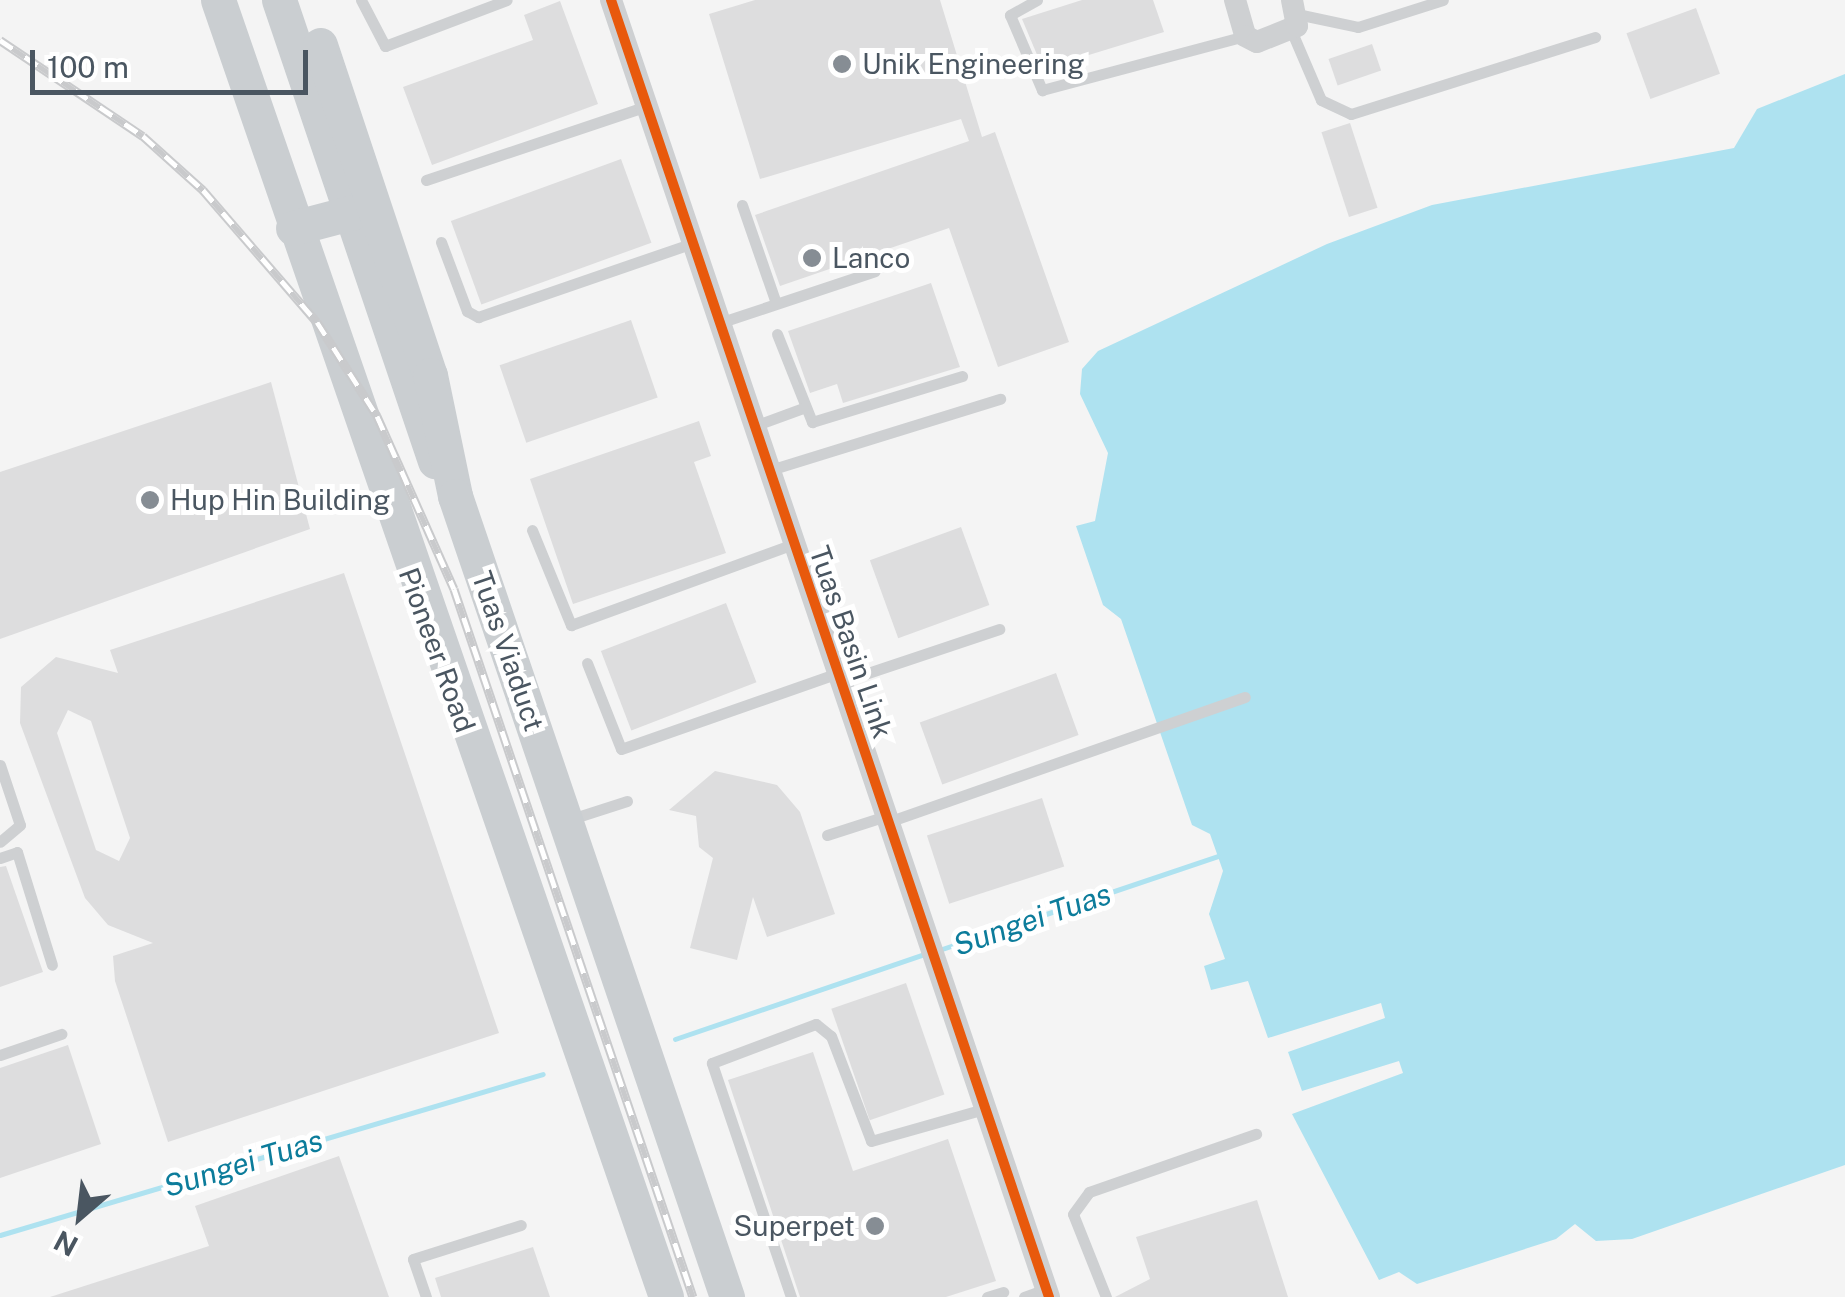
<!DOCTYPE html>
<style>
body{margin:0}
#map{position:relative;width:1845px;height:1297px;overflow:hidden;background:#f4f4f4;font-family:"Public Sans",sans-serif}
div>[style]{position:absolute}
.water>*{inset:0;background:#aee2f0}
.stream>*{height:5px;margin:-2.5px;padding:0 2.5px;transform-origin:2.5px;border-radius:2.5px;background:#aee2f0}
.building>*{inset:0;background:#ddddde;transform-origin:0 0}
.service>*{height:11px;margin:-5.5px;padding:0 5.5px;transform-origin:5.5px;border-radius:5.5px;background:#ced0d2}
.minor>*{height:22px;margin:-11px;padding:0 11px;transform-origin:11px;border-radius:11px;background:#ced0d2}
.primary>*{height:35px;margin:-17.5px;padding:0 17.5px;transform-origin:17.5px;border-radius:17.5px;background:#caced1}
.rail>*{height:9px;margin-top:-4.5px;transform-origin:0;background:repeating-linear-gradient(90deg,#fff 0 15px,#c9cacc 0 30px);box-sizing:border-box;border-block:2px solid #c9cacc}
.primary-bridge>*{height:35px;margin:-17.5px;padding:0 17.5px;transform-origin:17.5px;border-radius:17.5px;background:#caced1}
.cycleway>*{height:10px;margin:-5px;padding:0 5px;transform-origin:5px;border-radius:5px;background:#e8590c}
.dots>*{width:28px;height:28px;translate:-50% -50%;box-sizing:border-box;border:5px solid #fff;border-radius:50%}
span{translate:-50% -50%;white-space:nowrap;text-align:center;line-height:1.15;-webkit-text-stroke:10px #fff;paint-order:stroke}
.poi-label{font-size:28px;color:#4a5661}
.left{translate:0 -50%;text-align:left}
.right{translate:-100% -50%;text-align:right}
.street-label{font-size:28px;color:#4a5661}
.water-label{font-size:30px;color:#0c7c9b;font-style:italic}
.north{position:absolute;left:30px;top:1167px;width:100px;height:100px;-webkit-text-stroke:8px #fff;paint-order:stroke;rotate:208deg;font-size:28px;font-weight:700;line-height:40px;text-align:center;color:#4a5661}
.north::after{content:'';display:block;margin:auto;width:35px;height:45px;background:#4a5661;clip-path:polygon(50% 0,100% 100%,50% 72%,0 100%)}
.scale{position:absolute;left:30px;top:50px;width:278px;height:45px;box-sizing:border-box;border:5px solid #4a5661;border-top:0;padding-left:12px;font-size:30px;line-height:35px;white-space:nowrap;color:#4a5661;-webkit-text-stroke:8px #fff;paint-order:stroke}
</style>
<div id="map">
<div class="water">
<i style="clip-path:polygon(1845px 74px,1845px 1165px,1632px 1239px,1596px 1241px,1575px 1224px,1556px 1239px,1417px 1284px,1399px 1272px,1379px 1280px,1292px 1114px,1403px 1073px,1399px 1061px,1302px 1091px,1288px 1052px,1385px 1018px,1381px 1003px,1268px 1038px,1248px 981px,1211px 990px,1204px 966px,1225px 959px,1209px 914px,1223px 871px,1210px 834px,1192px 825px,1121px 619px,1103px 605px,1076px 526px,1095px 521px,1108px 453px,1080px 394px,1082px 369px,1098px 351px,1327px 244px,1432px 205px,1734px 148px,1757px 109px)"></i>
</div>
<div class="stream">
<i style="left:939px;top:950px;width:294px;rotate:-18.6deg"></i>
<i style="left:675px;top:1039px;width:267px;rotate:-18.8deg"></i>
<i style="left:0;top:1235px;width:566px;rotate:-16.52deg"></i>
</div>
<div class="building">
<i style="clip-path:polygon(755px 0,940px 0,982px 137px,995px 132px,1069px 342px,998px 367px,949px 228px,780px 286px,755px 215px,969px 141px,961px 119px,760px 179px,709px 14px)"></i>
<i style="clip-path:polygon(1082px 0,1153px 0,1164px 32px,1043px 69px,1022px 19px)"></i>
<i style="clip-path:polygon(560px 1px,598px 104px,432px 165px,403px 87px,533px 40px,524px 15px)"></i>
<i style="left:1696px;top:8px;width:70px;height:74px;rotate:70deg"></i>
<i style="left:1372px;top:44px;width:28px;height:46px;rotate:71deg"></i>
<i style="left:1350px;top:123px;width:89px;height:30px;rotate:72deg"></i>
<i style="left:621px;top:159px;width:89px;height:181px;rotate:70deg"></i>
<i style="clip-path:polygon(931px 283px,960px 367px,843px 403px,837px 384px,810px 393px,788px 331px)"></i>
<i style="left:631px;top:320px;width:82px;height:139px;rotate:71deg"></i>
<i style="clip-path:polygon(271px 382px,310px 529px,0 639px,0 472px)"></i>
<i style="clip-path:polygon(699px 421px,711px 456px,694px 462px,726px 553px,573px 604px,530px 479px)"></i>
<i style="left:961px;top:527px;width:83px;height:97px;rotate:70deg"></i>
<i style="clip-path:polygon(evenodd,344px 573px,499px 1033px,168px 1142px,115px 981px,113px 956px,153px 943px,108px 925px,85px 898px,20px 723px,21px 687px,56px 657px,118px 673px,110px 650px,344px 573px,68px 710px,91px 721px,130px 838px,119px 861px,96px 850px,57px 733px,68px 710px)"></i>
<i style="left:726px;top:603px;width:85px;height:134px;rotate:69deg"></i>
<i style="left:1056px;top:673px;width:66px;height:145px;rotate:70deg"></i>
<i style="clip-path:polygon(715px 771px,777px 785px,800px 812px,835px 914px,767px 937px,753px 897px,737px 960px,690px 948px,713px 858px,699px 847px,696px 816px,669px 810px)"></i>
<i style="left:1042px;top:798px;width:72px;height:121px;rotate:72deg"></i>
<i style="clip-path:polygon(6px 866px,43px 972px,0 987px,0 867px)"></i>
<i style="left:906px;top:983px;width:118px;height:79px;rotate:71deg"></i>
<i style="clip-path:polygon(68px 1045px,101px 1144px,0 1178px,0 1068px)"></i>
<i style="clip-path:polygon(813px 1052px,853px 1171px,948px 1139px,996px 1281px,946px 1297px,800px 1297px,728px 1080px)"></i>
<i style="clip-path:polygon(339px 1156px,389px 1297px,50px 1297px,209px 1246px,195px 1206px)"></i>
<i style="clip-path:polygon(1257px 1200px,1288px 1297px,1115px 1297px,1150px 1279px,1136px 1237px)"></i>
<i style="clip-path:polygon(533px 1247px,550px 1297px,441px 1297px,435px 1278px)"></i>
</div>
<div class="service">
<i style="left:361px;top:0;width:52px;rotate:62.4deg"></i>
<i style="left:385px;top:46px;width:130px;rotate:-20.7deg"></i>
<i style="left:1037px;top:0;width:31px;rotate:151deg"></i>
<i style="left:1010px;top:15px;width:82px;rotate:66.9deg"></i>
<i style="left:1042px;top:90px;width:210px;rotate:-14.9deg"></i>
<i style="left:1297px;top:14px;width:62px;rotate:12deg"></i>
<i style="left:1358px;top:27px;width:89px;rotate:-17.6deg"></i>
<i style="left:1291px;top:30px;width:76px;rotate:66.8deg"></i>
<i style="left:1321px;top:100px;width:33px;rotate:25deg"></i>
<i style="left:1351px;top:114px;width:256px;rotate:-17.5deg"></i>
<i style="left:426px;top:180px;width:233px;rotate:-18.5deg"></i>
<i style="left:742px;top:205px;width:104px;rotate:70.9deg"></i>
<i style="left:441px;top:242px;width:74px;rotate:69.4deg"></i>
<i style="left:467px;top:311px;width:13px;rotate:29deg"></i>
<i style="left:478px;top:317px;width:227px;rotate:-19deg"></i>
<i style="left:719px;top:323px;width:164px;rotate:-18.4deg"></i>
<i style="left:777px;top:334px;width:95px;rotate:68.3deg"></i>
<i style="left:812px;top:422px;width:157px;rotate:-17deg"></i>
<i style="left:754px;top:426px;width:52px;rotate:-20.2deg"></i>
<i style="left:770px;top:470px;width:241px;rotate:-17.2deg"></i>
<i style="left:532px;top:530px;width:103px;rotate:67.7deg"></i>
<i style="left:571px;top:625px;width:237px;rotate:-20deg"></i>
<i style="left:587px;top:663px;width:92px;rotate:68.4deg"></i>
<i style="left:621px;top:749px;width:230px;rotate:-19.3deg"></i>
<i style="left:841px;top:682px;width:167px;rotate:-18.5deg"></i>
<i style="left:0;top:765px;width:63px;rotate:71.6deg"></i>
<i style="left:20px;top:825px;width:26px;rotate:140deg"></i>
<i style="left:568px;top:820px;width:62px;rotate:-17.9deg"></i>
<i style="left:888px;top:822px;width:378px;rotate:-19.3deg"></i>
<i style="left:827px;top:835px;width:62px;rotate:-17.9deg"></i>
<i style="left:0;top:858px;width:18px;rotate:-19deg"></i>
<i style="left:17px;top:852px;width:118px;rotate:72.8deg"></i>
<i style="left:0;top:1055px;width:65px;rotate:-19deg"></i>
<i style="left:426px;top:1297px;width:40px;rotate:-108.9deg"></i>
<i style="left:413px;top:1259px;width:113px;rotate:-17.5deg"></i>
<i style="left:791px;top:1297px;width:247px;rotate:-108.7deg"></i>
<i style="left:712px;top:1063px;width:111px;rotate:-20.6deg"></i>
<i style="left:816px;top:1024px;width:19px;rotate:39deg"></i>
<i style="left:831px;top:1036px;width:112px;rotate:69.1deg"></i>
<i style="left:871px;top:1141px;width:117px;rotate:-15.8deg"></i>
<i style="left:987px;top:1297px;width:17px;rotate:-17deg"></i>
<i style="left:1024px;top:1297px;width:23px;rotate:-20deg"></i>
<i style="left:1106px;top:1297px;width:89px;rotate:-111.7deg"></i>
<i style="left:1073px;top:1214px;width:27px;rotate:-54deg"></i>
<i style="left:1089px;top:1192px;width:177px;rotate:-19.2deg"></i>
</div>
<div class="minor">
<i style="left:611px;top:0;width:1369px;rotate:71.34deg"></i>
<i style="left:1235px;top:0;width:37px;rotate:74deg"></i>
<i style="left:1245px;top:36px;width:13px;rotate:27deg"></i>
<i style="left:1257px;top:42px;width:43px;rotate:-21.8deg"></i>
<i style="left:1297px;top:26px;width:26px;rotate:-101deg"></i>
</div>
<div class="primary">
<i style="left:218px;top:0;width:1372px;rotate:70.94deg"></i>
<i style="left:279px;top:0;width:487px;rotate:71.3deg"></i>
<i style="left:293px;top:228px;width:63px;rotate:-14.7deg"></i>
</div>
<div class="rail">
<i style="left:0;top:40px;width:172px;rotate:33.9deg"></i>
<i style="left:143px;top:136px;width:81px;rotate:42deg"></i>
<i style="left:203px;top:190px;width:174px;rotate:49.2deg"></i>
<i style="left:317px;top:322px;width:112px;rotate:57.4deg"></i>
<i style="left:377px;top:416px;width:189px;rotate:66deg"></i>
<i style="left:454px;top:589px;width:747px;rotate:71.35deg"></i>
</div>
<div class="primary-bridge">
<i style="left:320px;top:45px;width:348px;rotate:71.6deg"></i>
<i style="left:430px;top:375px;width:124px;rotate:78.3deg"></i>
<i style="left:455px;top:496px;width:846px;rotate:71.24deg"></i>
</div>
<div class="cycleway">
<i style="left:611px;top:0;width:1369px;rotate:71.34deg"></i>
</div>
<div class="dots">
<i style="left:842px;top:64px;background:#868d94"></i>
<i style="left:812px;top:258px;background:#868d94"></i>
<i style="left:150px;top:500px;background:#868d94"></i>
<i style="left:875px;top:1226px;background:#868d94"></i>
</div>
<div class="poi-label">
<span class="left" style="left:862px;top:64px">Unik Engineering</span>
<span class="left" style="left:832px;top:258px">Lanco</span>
<span class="left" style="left:170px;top:500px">Hup Hin Building</span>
<span class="right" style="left:855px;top:1226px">Superpet</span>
</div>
<div class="street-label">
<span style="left:851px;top:642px;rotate:71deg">Tuas Basin Link</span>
<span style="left:437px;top:650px;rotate:70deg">Pioneer Road</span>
<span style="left:508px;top:651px;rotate:71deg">Tuas Viaduct</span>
</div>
<div class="water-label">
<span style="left:1032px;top:919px;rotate:-19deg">Sungei Tuas</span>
<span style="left:243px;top:1163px;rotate:-17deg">Sungei Tuas</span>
</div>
<div class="north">N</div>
<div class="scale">100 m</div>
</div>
